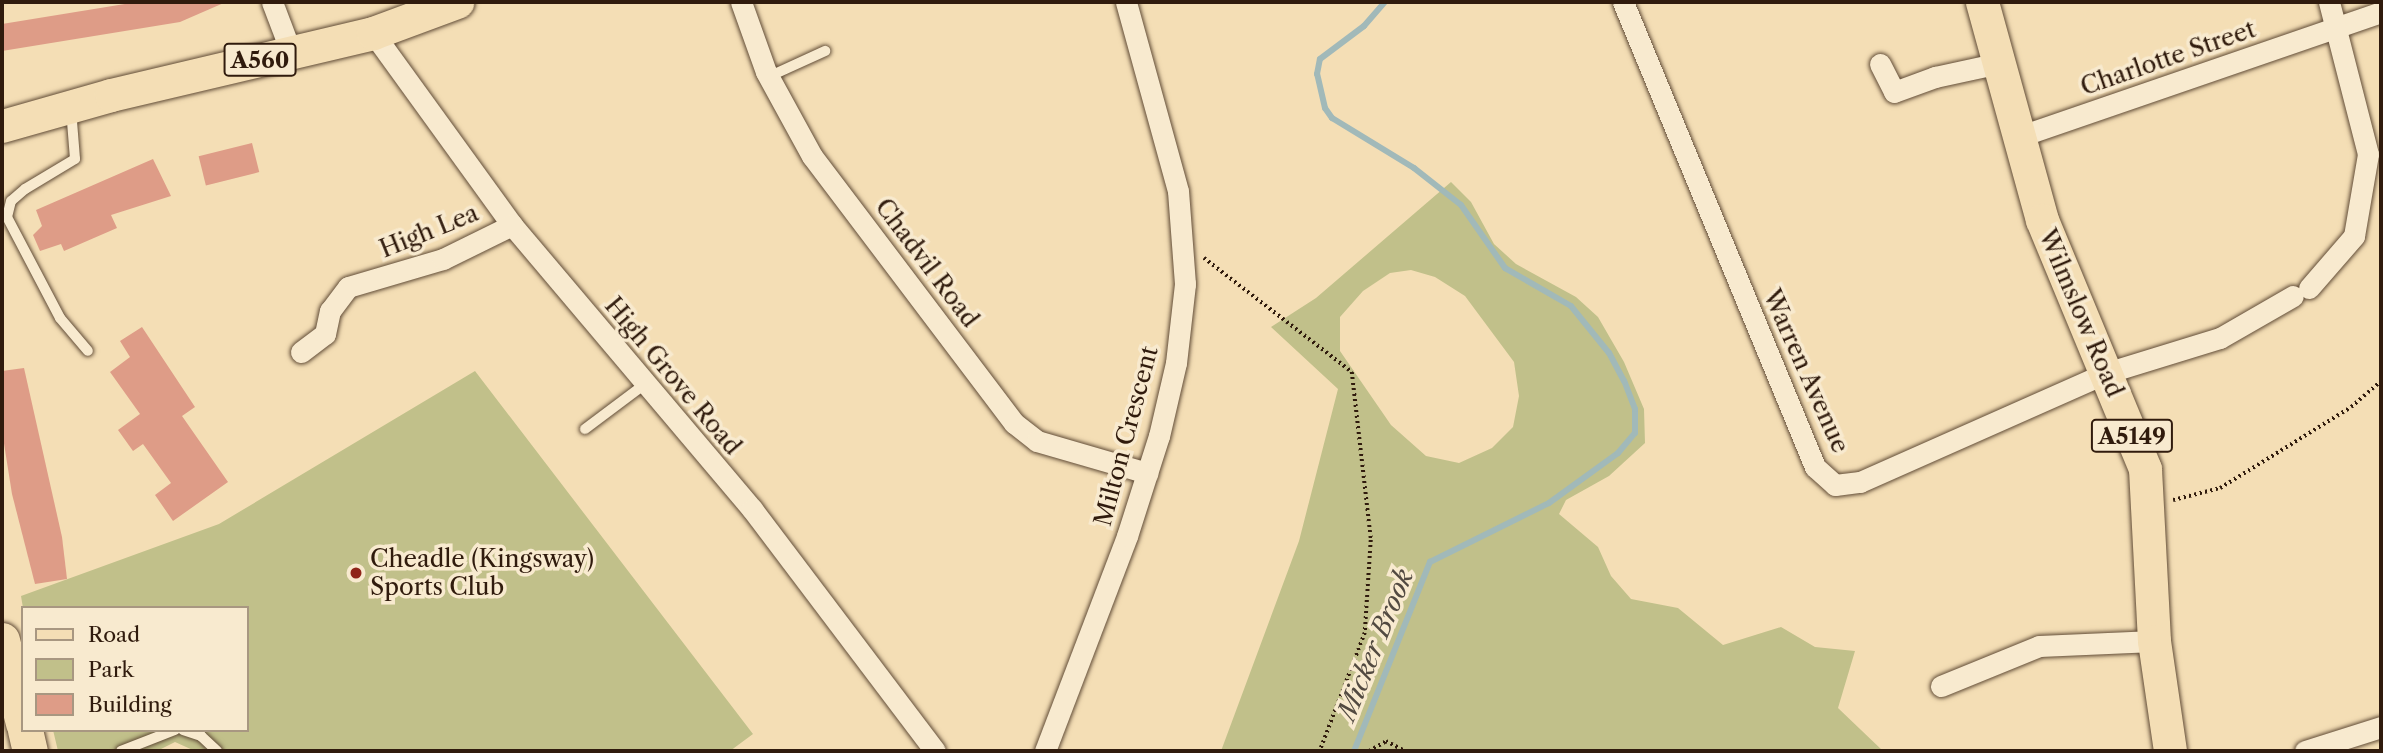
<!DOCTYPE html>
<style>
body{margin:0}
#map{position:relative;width:2383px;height:753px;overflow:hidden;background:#f4deb5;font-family:"Libre Caslon Text",serif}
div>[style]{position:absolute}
.green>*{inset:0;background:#c1c08a}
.stream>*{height:6px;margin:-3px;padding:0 3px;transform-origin:3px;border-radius:3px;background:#a1b9b9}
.building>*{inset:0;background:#de9c87;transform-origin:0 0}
.path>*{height:3.5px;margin-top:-1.75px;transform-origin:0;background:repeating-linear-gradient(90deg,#301b0d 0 2px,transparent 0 5.5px)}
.roads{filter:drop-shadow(0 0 2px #614c37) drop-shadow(0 0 2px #614c37)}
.service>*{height:10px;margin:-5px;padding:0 5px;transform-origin:5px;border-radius:5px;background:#f8eacf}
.minor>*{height:21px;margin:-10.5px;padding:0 10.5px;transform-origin:10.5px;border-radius:10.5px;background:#f8eacf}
.primary>*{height:33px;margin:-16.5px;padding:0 16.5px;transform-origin:16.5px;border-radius:16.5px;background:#f4deb5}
.trunk>*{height:35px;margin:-17.5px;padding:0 17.5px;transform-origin:17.5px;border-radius:17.5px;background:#f4deb5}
.dots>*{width:19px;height:19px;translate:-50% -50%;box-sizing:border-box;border:4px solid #f8eacf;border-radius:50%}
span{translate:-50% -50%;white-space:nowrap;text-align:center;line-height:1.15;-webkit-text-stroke:7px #f8eacf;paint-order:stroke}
.shield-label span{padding:2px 5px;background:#f8eacf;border:2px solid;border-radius:5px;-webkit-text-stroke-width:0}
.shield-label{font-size:23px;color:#301b0d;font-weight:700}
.street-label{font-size:24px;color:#301b0d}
.poi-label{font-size:24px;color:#301b0d}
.left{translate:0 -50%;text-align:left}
.water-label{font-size:26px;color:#524a41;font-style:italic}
.frame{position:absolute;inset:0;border:4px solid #301b0d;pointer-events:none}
.legend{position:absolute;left:21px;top:606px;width:228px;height:126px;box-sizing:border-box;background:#f8eacf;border:2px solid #a89781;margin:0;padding:9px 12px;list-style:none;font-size:21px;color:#301b0d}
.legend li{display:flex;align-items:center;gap:14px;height:35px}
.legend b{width:35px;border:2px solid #a89781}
</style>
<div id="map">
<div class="green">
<i style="clip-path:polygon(evenodd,1451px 182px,1471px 202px,1494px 244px,1516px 264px,1576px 297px,1598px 317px,1624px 362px,1644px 409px,1645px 443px,1609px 476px,1566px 500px,1559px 514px,1598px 547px,1611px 576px,1631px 599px,1678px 608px,1723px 645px,1781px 627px,1815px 647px,1855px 651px,1838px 708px,1883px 751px,1221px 751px,1299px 541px,1338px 389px,1271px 327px,1316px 298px,1451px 182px,1411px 270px,1435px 277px,1465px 296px,1514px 362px,1519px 396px,1513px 427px,1492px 448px,1459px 463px,1426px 456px,1391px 425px,1340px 351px,1340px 317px,1363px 291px,1390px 273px,1411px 270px)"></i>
<i style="clip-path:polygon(475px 371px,753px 734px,730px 751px,195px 751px,175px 742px,157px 751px,58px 751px,53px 730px,247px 730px,247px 608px,23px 608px,21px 596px,219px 524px)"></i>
</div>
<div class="stream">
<i style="left:1354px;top:751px;width:204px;rotate:-68.1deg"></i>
<i style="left:1430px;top:562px;width:133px;rotate:-26.4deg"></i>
<i style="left:1549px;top:503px;width:85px;rotate:-35.9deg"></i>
<i style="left:1618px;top:453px;width:26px;rotate:-50deg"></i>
<i style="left:1635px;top:433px;width:24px;rotate:-90deg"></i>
<i style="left:1635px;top:409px;width:30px;rotate:-111deg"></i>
<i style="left:1624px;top:381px;width:32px;rotate:-118deg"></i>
<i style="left:1609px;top:353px;width:60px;rotate:-129deg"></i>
<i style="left:1571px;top:306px;width:76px;rotate:-150.1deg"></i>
<i style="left:1505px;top:268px;width:77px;rotate:-124.9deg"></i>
<i style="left:1461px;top:205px;width:60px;rotate:-141.8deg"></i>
<i style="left:1414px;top:168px;width:96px;rotate:-148.6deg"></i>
<i style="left:1332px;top:118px;width:12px;rotate:-125deg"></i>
<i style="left:1325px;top:108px;width:35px;rotate:-103deg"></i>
<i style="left:1317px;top:74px;width:15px;rotate:-79deg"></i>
<i style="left:1320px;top:59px;width:55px;rotate:-36.9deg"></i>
<i style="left:1364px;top:26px;width:32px;rotate:-49deg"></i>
</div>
<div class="building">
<i style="clip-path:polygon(137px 2px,226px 2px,180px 22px,2px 51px,2px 24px)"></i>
<i style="left:252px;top:143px;width:30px;height:55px;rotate:76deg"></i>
<i style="clip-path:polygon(153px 159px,171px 196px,111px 215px,117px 228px,64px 251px,61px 244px,40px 251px,33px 235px,42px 226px,36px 210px)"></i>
<i style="clip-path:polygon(142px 327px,195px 407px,182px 416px,228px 482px,173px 521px,155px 495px,171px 483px,143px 444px,133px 451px,118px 430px,140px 414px,110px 372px,130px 357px,120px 341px)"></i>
<i style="clip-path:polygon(24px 368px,62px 537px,67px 579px,35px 584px,12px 494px,2px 431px,2px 371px)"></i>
</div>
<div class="path">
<i style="left:1204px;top:258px;width:187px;rotate:37.6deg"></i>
<i style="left:1352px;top:372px;width:169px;rotate:83.5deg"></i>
<i style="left:1371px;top:540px;width:93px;rotate:93.7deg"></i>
<i style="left:1365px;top:633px;width:126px;rotate:110.9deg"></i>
<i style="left:2173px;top:500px;width:49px;rotate:-14.3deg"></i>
<i style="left:2220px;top:488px;width:154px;rotate:-31.7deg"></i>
<i style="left:2351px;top:407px;width:40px;rotate:-41deg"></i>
<i style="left:1369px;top:751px;width:20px;rotate:-30deg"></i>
<i style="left:1386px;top:741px;width:21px;rotate:28deg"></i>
</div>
<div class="roads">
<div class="service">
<i style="left:768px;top:77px;width:63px;rotate:-24.5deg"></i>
<i style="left:71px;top:109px;width:50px;rotate:85.4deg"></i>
<i style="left:75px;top:159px;width:58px;rotate:149deg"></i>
<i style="left:25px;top:189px;width:18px;rotate:139deg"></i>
<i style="left:11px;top:201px;width:16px;rotate:104deg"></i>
<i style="left:7px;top:217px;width:114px;rotate:62.3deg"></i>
<i style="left:60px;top:318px;width:43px;rotate:49.7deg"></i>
<i style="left:585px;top:429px;width:75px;rotate:-36.9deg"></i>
<i style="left:183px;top:730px;width:19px;rotate:18deg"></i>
<i style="left:201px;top:736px;width:22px;rotate:43deg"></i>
<i style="left:121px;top:751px;width:58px;rotate:-21.3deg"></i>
</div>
<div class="minor">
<i style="left:272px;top:2px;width:53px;rotate:69.2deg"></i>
<i style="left:741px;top:2px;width:74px;rotate:70.3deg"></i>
<i style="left:766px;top:72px;width:96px;rotate:61.3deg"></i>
<i style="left:812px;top:156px;width:335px;rotate:52.9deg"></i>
<i style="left:1014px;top:423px;width:29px;rotate:38deg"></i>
<i style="left:1037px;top:441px;width:115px;rotate:16.2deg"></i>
<i style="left:1623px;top:2px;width:503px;rotate:67.56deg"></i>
<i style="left:1815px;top:467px;width:27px;rotate:42deg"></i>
<i style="left:1835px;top:485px;width:25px;rotate:-7deg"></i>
<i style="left:1860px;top:482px;width:269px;rotate:-23.9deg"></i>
<i style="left:2106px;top:373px;width:119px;rotate:-17.1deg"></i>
<i style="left:2220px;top:338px;width:84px;rotate:-29.9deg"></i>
<i style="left:373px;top:33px;width:237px;rotate:54.1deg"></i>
<i style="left:512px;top:225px;width:372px;rotate:49.8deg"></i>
<i style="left:752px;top:509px;width:303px;rotate:52.9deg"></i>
<i style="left:1880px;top:64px;width:31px;rotate:63deg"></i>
<i style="left:1894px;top:92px;width:44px;rotate:-20.1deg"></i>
<i style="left:1935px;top:77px;width:66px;rotate:-12.2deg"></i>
<i style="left:2018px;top:137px;width:384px;rotate:-19deg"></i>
<i style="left:2309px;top:288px;width:69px;rotate:-49.1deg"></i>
<i style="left:2354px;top:236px;width:83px;rotate:-80.3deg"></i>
<i style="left:2368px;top:154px;width:157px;rotate:-104.4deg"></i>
<i style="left:301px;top:352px;width:30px;rotate:-37deg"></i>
<i style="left:325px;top:334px;width:24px;rotate:-78deg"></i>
<i style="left:330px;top:311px;width:30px;rotate:-53deg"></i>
<i style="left:348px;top:287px;width:99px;rotate:-16.4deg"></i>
<i style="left:443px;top:259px;width:77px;rotate:-26.2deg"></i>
<i style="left:1941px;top:686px;width:106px;rotate:-22.2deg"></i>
<i style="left:2039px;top:646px;width:115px;rotate:-2.5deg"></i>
<i style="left:1045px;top:751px;width:230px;rotate:-69.1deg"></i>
<i style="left:1127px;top:536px;width:105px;rotate:-72.3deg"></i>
<i style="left:1159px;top:436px;width:75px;rotate:-76.9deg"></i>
<i style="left:1176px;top:363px;width:80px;rotate:-83.5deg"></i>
<i style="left:1185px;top:284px;width:93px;rotate:-94.3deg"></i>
<i style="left:1178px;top:191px;width:196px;rotate:-105.4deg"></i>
<i style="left:2305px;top:751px;width:80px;rotate:-17.5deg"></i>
</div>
<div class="primary">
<i style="left:1982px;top:2px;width:226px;rotate:74.6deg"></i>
<i style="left:2042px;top:220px;width:269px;rotate:67.5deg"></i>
<i style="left:2145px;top:469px;width:172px;rotate:87deg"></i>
<i style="left:2154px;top:641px;width:111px;rotate:81.7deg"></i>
<i style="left:2px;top:126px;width:113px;rotate:-15.9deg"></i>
<i style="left:111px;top:95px;width:269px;rotate:-13.3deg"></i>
<i style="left:373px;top:33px;width:90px;rotate:-20.3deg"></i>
</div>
<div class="trunk">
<i style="left:2px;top:640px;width:86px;rotate:75.8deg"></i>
<i style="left:25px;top:730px;width:22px;rotate:77deg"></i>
</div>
</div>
<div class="dots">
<i style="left:356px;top:573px;background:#8f2418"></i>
</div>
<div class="shield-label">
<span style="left:260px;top:60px">A560</span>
<span style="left:2132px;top:436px">A5149</span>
</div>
<div class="street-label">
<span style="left:2168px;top:58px;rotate:-19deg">Charlotte Street</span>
<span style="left:429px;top:231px;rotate:-22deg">High Lea</span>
<span style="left:927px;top:263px;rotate:53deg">Chadvil Road</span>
<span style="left:2081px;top:313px;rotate:67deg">Wilmslow Road</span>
<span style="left:1806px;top:371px;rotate:66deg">Warren Avenue</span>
<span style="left:673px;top:376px;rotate:50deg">High Grove Road</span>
<span style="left:1126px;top:436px;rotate:-75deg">Milton Crescent</span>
</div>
<div class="poi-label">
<span class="left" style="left:370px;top:573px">Cheadle (Kingsway)<br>Sports Club</span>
</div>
<div class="water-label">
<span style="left:1376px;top:645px;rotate:-68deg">Micker Brook</span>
</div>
<div class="frame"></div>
<ul class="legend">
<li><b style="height:9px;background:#f4deb5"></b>Road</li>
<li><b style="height:19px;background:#c1c08a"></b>Park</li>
<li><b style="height:19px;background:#de9c87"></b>Building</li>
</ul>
</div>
